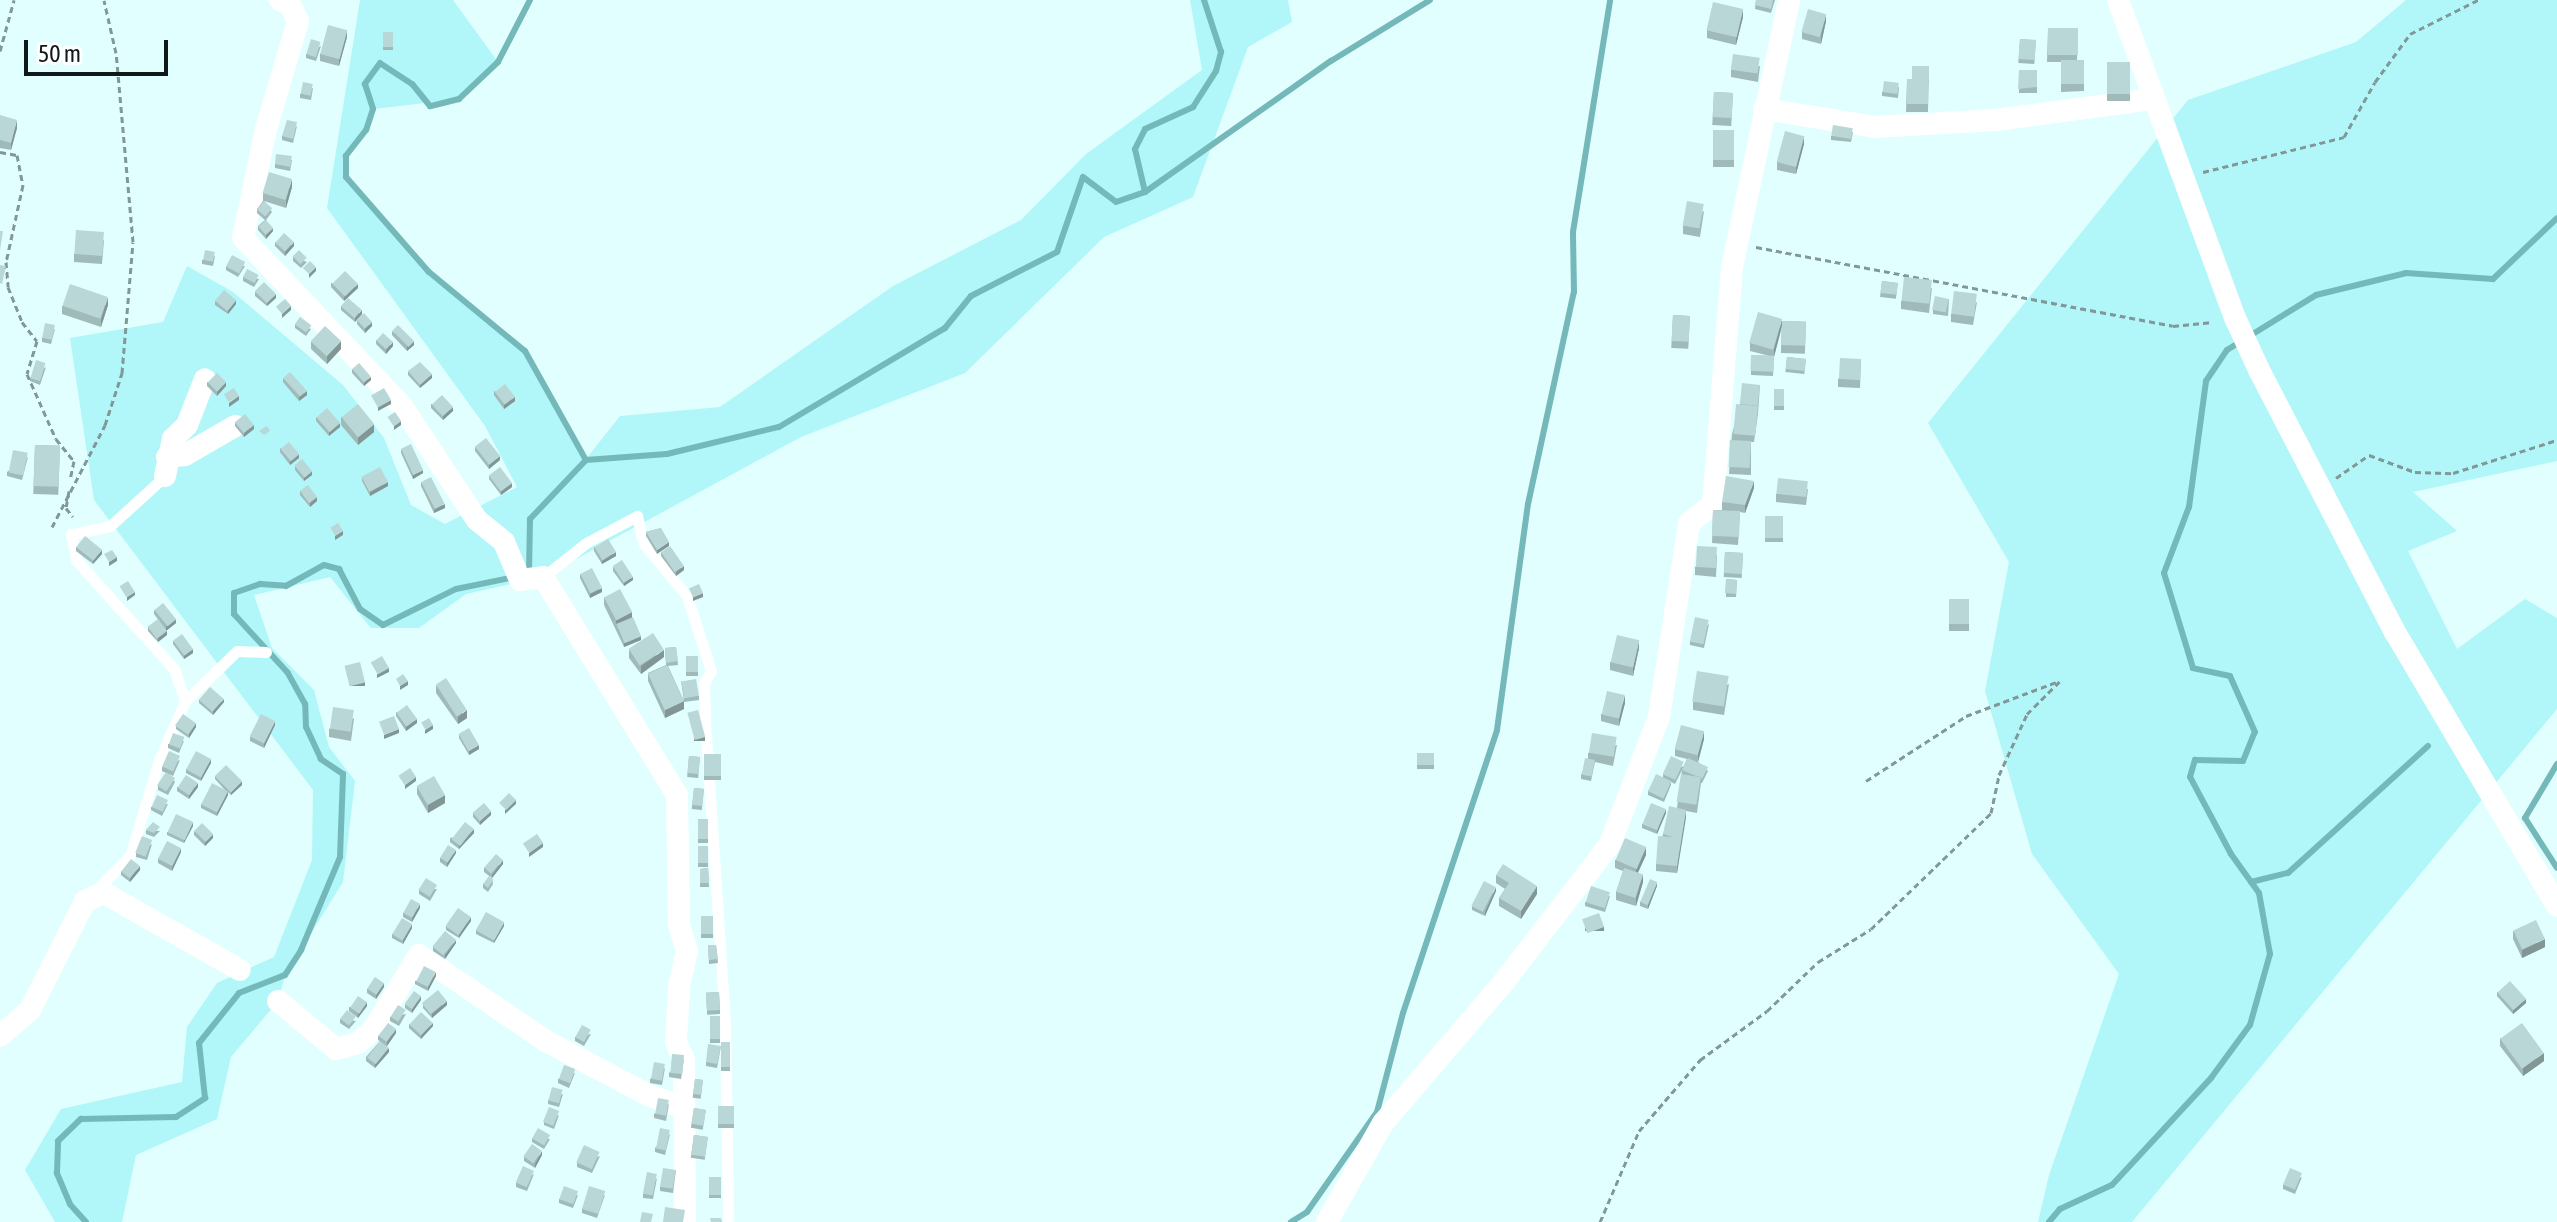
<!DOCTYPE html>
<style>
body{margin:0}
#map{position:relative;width:2557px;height:1222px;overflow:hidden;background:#e1ffff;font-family:"Asap Condensed",sans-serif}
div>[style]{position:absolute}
.green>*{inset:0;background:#b1f6f8}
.stream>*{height:6px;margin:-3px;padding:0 3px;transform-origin:3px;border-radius:3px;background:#74b8ba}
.path>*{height:3px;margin-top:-1.5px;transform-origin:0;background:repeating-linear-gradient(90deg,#829797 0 6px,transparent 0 10px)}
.lane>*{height:11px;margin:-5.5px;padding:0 5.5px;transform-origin:5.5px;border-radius:5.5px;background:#fff}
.street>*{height:22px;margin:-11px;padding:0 11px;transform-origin:11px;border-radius:11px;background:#fff}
.wall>*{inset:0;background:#a0b9b9;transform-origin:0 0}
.shaded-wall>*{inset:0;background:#829696;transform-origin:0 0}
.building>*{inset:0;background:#bad7d7;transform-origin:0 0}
span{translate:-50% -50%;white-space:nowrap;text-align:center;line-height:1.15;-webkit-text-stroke:6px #fff;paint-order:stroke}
.scale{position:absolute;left:24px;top:40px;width:144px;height:36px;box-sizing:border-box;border:4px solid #0f191a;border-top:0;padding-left:10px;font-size:24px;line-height:28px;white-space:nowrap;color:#0f191a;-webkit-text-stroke:6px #fff;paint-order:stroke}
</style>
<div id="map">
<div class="green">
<i style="clip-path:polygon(360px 0,453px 0,498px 62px,459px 99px,374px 109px,366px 130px,346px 156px,346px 177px,429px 272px,525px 351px,586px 459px,620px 416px,720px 407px,893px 286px,1021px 220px,1086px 154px,1202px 70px,1190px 0,1288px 0,1292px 22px,1248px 47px,1193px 197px,1104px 237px,965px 373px,801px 437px,543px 577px,466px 594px,419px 628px,371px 628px,330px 577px,254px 595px,272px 648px,314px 690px,329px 747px,355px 781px,343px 882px,285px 975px,278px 1001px,231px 1057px,217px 1119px,136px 1155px,122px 1222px,55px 1222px,25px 1170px,61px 1109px,182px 1082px,187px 1027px,217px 983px,274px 957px,312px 860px,313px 790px,94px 500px,70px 338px,163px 322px,187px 266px,233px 292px,343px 385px,384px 438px,411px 505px,445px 524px,517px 487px,485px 426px,327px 208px)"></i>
<i style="clip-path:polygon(2406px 0,2557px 0,2557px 461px,2413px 492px,2457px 531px,2408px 551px,2457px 649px,2525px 599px,2557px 618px,2557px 709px,2132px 1222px,2038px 1222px,2049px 1175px,2119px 974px,2032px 854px,1985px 691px,2009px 562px,1928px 423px,2188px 100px,2356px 42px)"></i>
</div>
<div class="stream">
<i style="left:530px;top:0;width:70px;rotate:117.3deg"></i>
<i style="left:498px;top:62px;width:54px;rotate:136.5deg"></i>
<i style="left:459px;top:99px;width:30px;rotate:166deg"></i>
<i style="left:430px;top:106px;width:28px;rotate:-129deg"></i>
<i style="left:412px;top:84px;width:38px;rotate:-147deg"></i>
<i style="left:380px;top:63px;width:26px;rotate:126deg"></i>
<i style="left:365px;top:84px;width:26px;rotate:72deg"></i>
<i style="left:373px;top:109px;width:22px;rotate:108deg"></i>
<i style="left:366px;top:130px;width:33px;rotate:128deg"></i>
<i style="left:346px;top:156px;width:21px;rotate:90deg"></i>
<i style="left:346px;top:177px;width:126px;rotate:48.9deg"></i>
<i style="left:429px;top:272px;width:124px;rotate:39.5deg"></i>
<i style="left:525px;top:351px;width:125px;rotate:60.8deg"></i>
<i style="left:1145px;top:192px;width:228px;rotate:-35.2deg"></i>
<i style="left:1331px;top:61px;width:116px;rotate:-31.6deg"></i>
<i style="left:529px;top:572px;width:53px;rotate:-88.9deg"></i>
<i style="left:530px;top:519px;width:81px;rotate:-46.5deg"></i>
<i style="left:586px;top:460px;width:81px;rotate:-4.2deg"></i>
<i style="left:667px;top:454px;width:115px;rotate:-13.6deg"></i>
<i style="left:779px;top:427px;width:193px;rotate:-30.8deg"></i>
<i style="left:945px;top:328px;width:41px;rotate:-50.9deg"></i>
<i style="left:971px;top:296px;width:97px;rotate:-27.1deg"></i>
<i style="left:1057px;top:252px;width:79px;rotate:-70.9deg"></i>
<i style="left:1083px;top:177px;width:41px;rotate:37.1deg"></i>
<i style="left:1116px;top:202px;width:31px;rotate:-19deg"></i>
<i style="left:1145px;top:192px;width:44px;rotate:-103.1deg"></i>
<i style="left:1135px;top:149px;width:22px;rotate:-63deg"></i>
<i style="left:1145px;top:129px;width:53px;rotate:-24.6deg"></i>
<i style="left:1193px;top:107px;width:43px;rotate:-57.4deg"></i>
<i style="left:1216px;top:71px;width:20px;rotate:-75deg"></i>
<i style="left:1221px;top:52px;width:55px;rotate:-108.1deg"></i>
<i style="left:2557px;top:764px;width:63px;rotate:120.7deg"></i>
<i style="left:2525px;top:818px;width:59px;rotate:57.4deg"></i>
<i style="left:2251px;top:882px;width:38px;rotate:-14deg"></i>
<i style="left:2288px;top:873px;width:189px;rotate:-42.2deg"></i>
<i style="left:86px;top:1222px;width:24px;rotate:-132deg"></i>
<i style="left:70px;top:1204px;width:34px;rotate:-113deg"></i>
<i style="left:57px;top:1173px;width:32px;rotate:-88deg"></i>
<i style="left:58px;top:1141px;width:32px;rotate:-44deg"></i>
<i style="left:81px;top:1119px;width:95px;rotate:-1.2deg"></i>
<i style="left:176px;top:1117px;width:35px;rotate:-33deg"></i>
<i style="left:205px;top:1098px;width:55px;rotate:-96.2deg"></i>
<i style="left:199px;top:1043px;width:64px;rotate:-51.3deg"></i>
<i style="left:239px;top:993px;width:49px;rotate:-21.4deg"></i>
<i style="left:285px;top:975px;width:30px;rotate:-57deg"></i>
<i style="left:301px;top:950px;width:101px;rotate:-67.2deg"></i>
<i style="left:340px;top:857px;width:83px;rotate:-87.9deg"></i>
<i style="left:343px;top:774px;width:27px;rotate:-146deg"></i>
<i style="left:321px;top:759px;width:35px;rotate:-115deg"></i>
<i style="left:306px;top:727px;width:23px;rotate:-92deg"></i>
<i style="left:305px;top:704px;width:35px;rotate:-119deg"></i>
<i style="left:288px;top:673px;width:80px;rotate:-132.5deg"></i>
<i style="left:234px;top:614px;width:21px;rotate:-90deg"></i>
<i style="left:234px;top:593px;width:28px;rotate:-19deg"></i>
<i style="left:260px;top:584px;width:26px;rotate:4deg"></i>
<i style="left:286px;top:586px;width:43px;rotate:-28.9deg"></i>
<i style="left:324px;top:565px;width:16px;rotate:15deg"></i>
<i style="left:339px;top:569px;width:45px;rotate:62.3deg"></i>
<i style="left:360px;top:609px;width:28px;rotate:35deg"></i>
<i style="left:383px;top:625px;width:81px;rotate:-26.3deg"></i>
<i style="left:456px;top:589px;width:60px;rotate:-11.5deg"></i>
<i style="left:1291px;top:1222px;width:19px;rotate:-32deg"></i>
<i style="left:1307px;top:1212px;width:122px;rotate:-55deg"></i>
<i style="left:1377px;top:1112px;width:102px;rotate:-75.3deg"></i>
<i style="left:1403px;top:1013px;width:298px;rotate:-71.6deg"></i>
<i style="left:1497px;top:730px;width:228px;rotate:-82.2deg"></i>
<i style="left:1528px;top:504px;width:217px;rotate:-77.8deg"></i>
<i style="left:1574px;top:292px;width:60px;rotate:-91deg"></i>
<i style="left:1573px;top:232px;width:235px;rotate:-80.9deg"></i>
<i style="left:2049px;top:1222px;width:17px;rotate:-50deg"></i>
<i style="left:2060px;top:1209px;width:57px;rotate:-24.8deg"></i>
<i style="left:2112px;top:1185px;width:146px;rotate:-47.2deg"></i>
<i style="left:2211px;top:1078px;width:66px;rotate:-53.7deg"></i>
<i style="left:2250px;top:1025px;width:74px;rotate:-74.3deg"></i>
<i style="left:2270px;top:954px;width:62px;rotate:-100.2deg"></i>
<i style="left:2259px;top:893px;width:48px;rotate:-125.7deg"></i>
<i style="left:2231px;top:854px;width:87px;rotate:-118deg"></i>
<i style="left:2190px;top:777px;width:18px;rotate:-74deg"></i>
<i style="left:2195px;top:760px;width:48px;rotate:1.2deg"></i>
<i style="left:2243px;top:761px;width:31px;rotate:-68deg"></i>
<i style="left:2255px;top:732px;width:61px;rotate:-114.1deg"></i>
<i style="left:2230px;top:676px;width:38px;rotate:-168deg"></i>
<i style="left:2193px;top:668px;width:99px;rotate:-107deg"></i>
<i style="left:2164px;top:573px;width:71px;rotate:-69.3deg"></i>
<i style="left:2189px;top:507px;width:127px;rotate:-82.3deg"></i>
<i style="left:2206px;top:381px;width:37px;rotate:-56deg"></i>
<i style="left:2227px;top:350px;width:105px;rotate:-31.7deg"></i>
<i style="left:2316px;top:295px;width:93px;rotate:-13.7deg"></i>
<i style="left:2406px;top:273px;width:87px;rotate:3.9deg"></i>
<i style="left:2493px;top:279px;width:88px;rotate:-43.6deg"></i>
</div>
<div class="path">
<i style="left:0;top:51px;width:53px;rotate:-74.6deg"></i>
<i style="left:0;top:152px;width:17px;rotate:10deg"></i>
<i style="left:17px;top:155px;width:31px;rotate:79deg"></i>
<i style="left:23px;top:185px;width:79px;rotate:102.4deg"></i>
<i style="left:6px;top:262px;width:25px;rotate:85deg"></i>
<i style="left:8px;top:287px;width:38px;rotate:68deg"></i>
<i style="left:22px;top:322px;width:24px;rotate:52deg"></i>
<i style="left:37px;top:341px;width:34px;rotate:107deg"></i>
<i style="left:27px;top:374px;width:71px;rotate:66deg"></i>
<i style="left:56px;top:439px;width:28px;rotate:51deg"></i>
<i style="left:74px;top:461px;width:19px;rotate:102deg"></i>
<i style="left:2203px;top:172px;width:145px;rotate:-13.9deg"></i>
<i style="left:2344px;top:137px;width:63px;rotate:-60.6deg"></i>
<i style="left:2375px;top:82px;width:59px;rotate:-53.9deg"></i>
<i style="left:2410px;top:34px;width:76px;rotate:-26.6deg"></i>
<i style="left:1756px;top:247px;width:424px;rotate:10.7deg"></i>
<i style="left:2173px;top:326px;width:40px;rotate:-5.7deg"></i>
<i style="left:2336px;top:478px;width:40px;rotate:-34.9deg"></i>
<i style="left:2369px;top:455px;width:49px;rotate:20.3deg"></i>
<i style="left:2415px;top:472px;width:38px;rotate:2deg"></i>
<i style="left:2453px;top:473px;width:109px;rotate:-17.6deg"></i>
<i style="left:69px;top:491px;width:17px;rotate:100deg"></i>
<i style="left:66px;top:508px;width:11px;rotate:52deg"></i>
<i style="left:52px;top:527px;width:115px;rotate:-62.5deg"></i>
<i style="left:105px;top:425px;width:55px;rotate:-71.9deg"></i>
<i style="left:122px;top:373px;width:131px;rotate:-85.2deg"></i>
<i style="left:133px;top:242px;width:190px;rotate:-95.1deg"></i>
<i style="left:116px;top:53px;width:54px;rotate:-102.8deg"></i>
<i style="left:1866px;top:781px;width:119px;rotate:-33deg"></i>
<i style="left:1966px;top:716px;width:99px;rotate:-20.6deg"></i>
<i style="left:1600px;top:1222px;width:99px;rotate:-66.8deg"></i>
<i style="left:1639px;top:1131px;width:94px;rotate:-49.3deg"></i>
<i style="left:1700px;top:1060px;width:83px;rotate:-36.2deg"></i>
<i style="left:1767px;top:1011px;width:71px;rotate:-43.9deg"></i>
<i style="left:1818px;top:962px;width:62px;rotate:-31.9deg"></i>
<i style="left:1871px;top:929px;width:167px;rotate:-44deg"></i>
<i style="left:1991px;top:813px;width:39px;rotate:-78deg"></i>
<i style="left:1999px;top:775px;width:67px;rotate:-65.3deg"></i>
<i style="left:2027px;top:714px;width:49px;rotate:-45deg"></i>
</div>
<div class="lane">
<i style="left:165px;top:476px;width:74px;rotate:137.7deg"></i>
<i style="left:110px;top:526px;width:40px;rotate:168deg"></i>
<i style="left:71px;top:534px;width:26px;rotate:79deg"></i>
<i style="left:76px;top:560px;width:147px;rotate:48deg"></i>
<i style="left:174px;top:669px;width:34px;rotate:71deg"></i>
<i style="left:543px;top:577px;width:55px;rotate:-38.3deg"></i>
<i style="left:586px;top:543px;width:58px;rotate:-27.9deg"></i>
<i style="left:637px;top:516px;width:28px;rotate:77deg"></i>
<i style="left:643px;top:543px;width:69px;rotate:50.3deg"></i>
<i style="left:687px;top:596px;width:79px;rotate:72.3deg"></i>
<i style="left:711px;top:671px;width:14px;rotate:120deg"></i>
<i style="left:704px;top:683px;width:38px;rotate:88deg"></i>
<i style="left:705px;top:721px;width:301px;rotate:86.2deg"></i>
<i style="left:725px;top:1021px;width:201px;rotate:89.1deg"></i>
<i style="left:94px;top:892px;width:51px;rotate:-45deg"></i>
<i style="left:130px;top:856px;width:100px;rotate:-73.2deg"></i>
<i style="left:159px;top:760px;width:64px;rotate:-66.2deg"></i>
<i style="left:185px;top:701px;width:72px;rotate:-43.9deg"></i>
<i style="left:237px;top:651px;width:29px;rotate:2deg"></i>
</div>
<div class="street">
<i style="left:280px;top:0;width:11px;rotate:22deg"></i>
<i style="left:290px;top:4px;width:19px;rotate:65deg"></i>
<i style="left:298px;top:21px;width:113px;rotate:106.5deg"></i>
<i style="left:266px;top:129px;width:111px;rotate:101.9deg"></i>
<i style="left:243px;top:238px;width:231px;rotate:46.6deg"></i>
<i style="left:402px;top:406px;width:136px;rotate:56.7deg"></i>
<i style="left:477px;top:520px;width:35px;rotate:39deg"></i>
<i style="left:504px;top:542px;width:41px;rotate:67.2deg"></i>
<i style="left:520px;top:580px;width:23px;rotate:-7deg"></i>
<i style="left:543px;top:577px;width:256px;rotate:58.4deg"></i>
<i style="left:677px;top:795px;width:130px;rotate:89.1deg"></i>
<i style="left:679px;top:925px;width:27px;rotate:73deg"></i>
<i style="left:687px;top:951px;width:37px;rotate:103deg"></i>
<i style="left:679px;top:987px;width:55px;rotate:93.1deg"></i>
<i style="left:676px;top:1042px;width:20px;rotate:66deg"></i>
<i style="left:684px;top:1060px;width:162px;rotate:89.6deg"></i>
<i style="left:2118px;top:0;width:341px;rotate:69.8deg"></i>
<i style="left:2236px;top:320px;width:55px;rotate:65.3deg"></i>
<i style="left:2259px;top:370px;width:295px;rotate:62.6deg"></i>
<i style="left:2395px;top:632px;width:318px;rotate:59.4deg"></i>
<i style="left:1764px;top:109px;width:112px;rotate:9.2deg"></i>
<i style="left:1875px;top:127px;width:121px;rotate:-3.3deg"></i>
<i style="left:1996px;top:120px;width:159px;rotate:-7.6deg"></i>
<i style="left:167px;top:457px;width:18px;rotate:-6deg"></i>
<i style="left:185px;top:455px;width:58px;rotate:-30.1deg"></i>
<i style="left:165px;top:476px;width:38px;rotate:-78deg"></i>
<i style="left:173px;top:439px;width:20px;rotate:-45deg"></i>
<i style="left:187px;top:425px;width:49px;rotate:-68.6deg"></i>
<i style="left:278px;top:1001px;width:75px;rotate:39.6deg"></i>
<i style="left:336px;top:1049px;width:23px;rotate:-15deg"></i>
<i style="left:358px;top:1043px;width:20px;rotate:-41deg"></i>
<i style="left:373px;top:1030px;width:88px;rotate:-58.5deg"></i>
<i style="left:419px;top:955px;width:153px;rotate:34.1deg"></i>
<i style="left:546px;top:1041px;width:115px;rotate:27.9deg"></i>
<i style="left:648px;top:1095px;width:37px;rotate:19deg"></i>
<i style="left:0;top:1036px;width:40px;rotate:-41deg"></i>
<i style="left:30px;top:1010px;width:122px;rotate:-63.2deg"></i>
<i style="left:85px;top:901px;width:21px;rotate:-23deg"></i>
<i style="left:104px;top:893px;width:156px;rotate:29.5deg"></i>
<i style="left:1327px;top:1222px;width:114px;rotate:-60.5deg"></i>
<i style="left:1383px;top:1123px;width:184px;rotate:-49.4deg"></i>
<i style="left:1503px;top:983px;width:175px;rotate:-52.4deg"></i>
<i style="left:1610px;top:844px;width:136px;rotate:-68.9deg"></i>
<i style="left:1659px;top:717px;width:196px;rotate:-81.2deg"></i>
<i style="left:1689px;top:523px;width:31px;rotate:-38deg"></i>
<i style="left:1713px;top:504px;width:238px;rotate:-85.4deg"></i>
<i style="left:1732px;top:267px;width:273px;rotate:-77.9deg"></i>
</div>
<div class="wall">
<i style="clip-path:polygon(1756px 0,1775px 0,1771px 13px,1755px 9px)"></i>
<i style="clip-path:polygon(1743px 17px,1736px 45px,1707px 38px,1707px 30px)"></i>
<i style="clip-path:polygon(1826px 21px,1821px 44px,1802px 39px,1802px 32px)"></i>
<i style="clip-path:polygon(2048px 28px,2078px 28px,2077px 60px,2084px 60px,2084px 91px,2061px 92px,2061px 62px,2047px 62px)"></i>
<i style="left:383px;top:32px;width:10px;height:18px"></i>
<i style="clip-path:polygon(347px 37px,339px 66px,320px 61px,320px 54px)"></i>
<i style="left:2020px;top:39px;width:16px;height:24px;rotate:4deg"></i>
<i style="clip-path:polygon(321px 46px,316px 61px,306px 58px,306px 54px)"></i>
<i style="left:2107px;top:62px;width:23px;height:39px"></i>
<i style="clip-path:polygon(1760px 66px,1758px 82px,1731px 77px,1731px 70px)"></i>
<i style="clip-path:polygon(1929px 66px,1928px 112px,1906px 112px,1907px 79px,1913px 79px)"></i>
<i style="left:2019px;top:70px;width:18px;height:23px"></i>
<i style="clip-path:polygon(1899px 87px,1898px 98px,1882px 96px,1882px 92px)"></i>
<i style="clip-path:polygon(313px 88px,311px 100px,300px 98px,300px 94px)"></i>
<i style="left:1714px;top:92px;width:19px;height:33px;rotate:3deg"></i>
<i style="clip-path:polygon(0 115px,17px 128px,11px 150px,0 148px)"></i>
<i style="clip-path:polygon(297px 126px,293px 143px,282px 140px,282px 136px)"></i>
<i style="left:1713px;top:130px;width:21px;height:37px"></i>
<i style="clip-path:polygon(1853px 132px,1851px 142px,1831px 140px,1831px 136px)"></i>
<i style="clip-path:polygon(1804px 144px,1796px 174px,1777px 170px,1777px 162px)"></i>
<i style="clip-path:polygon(292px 160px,290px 171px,275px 168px,275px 164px)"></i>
<i style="clip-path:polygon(292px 187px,286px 208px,264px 201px,272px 212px,266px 220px,273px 231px,266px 239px,258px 230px,258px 226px,265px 220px,257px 213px,257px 209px,263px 201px,263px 193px)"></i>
<i style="clip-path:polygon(1704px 211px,1700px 237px,1683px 234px,1683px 226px)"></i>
<i style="clip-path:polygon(104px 240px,102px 264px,74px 262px,74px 254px)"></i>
<i style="clip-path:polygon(275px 242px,294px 246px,285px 256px,275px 246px)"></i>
<i style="clip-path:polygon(215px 256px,213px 266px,202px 264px,202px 260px)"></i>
<i style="clip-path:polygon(293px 257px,307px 262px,301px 268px,293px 261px)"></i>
<i style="clip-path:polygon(226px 266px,245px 266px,238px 277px,226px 270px)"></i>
<i style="clip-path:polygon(243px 277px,259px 279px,254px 287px,243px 281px)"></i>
<i style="left:1882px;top:281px;width:16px;height:16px;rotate:7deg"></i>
<i style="clip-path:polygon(331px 283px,358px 288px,344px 301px,331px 287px)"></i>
<i style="clip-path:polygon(1932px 288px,1929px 313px,1901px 309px,1901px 301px)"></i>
<i style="clip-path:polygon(255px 292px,276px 298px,267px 306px,255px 296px)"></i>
<i style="clip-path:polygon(1949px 299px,1948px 316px,1933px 314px,1933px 310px)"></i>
<i style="clip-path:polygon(215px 301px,236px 304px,228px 314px,215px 305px)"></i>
<i style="clip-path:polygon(1977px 302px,1973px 325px,1951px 322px,1951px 314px)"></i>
<i style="clip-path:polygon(108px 305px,101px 327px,62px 314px,62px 306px)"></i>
<i style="clip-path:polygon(341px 306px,362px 314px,355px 322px,341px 310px)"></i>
<i style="left:1673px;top:315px;width:17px;height:33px;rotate:3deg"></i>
<i style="clip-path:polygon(357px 320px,372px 326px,365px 333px,357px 324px)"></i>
<i style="left:1782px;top:321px;width:24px;height:32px;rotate:2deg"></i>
<i style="clip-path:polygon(295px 324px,311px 329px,306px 336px,295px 328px)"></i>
<i style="clip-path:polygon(1782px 326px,1774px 356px,1773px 376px,1751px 375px,1751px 355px,1770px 356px,1750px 351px,1750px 343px)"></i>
<i style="clip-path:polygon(55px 329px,51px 344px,42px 342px,42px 338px)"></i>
<i style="clip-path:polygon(392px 331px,414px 345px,407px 351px,392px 335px)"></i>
<i style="clip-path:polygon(376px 340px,393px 346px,386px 354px,376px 344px)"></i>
<i style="clip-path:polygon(311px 341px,341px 349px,327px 364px,311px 349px)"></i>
<i style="left:1787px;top:357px;width:19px;height:15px;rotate:6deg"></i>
<i style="clip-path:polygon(1861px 359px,1860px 388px,1838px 387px,1838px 379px)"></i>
<i style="clip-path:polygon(46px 367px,40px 385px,30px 381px,30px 378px)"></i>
<i style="clip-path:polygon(352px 369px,371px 380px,364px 386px,352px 373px)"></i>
<i style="clip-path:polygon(408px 371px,432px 378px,420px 388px,408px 375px)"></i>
<i style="clip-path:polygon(283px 378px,307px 395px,299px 401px,283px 382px)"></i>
<i style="clip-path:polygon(207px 382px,226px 386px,217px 396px,207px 386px)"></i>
<i style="clip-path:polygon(1760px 385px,1758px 414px,1754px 442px,1751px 442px,1751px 475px,1729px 474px,1732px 434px,1740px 404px)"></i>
<i style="left:1774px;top:389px;width:10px;height:21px"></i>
<i style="clip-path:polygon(494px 391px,515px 401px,504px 409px,494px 395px)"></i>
<i style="clip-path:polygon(431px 404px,453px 411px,443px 420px,431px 408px)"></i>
<i style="clip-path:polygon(316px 417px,340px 427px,329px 436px,316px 421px)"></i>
<i style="clip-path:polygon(341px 417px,374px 432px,358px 445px,341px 425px)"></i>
<i style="clip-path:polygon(235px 422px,254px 429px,244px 437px,235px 426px)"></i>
<i style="left:35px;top:445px;width:25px;height:49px;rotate:2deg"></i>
<i style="clip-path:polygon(475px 447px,500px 460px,489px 469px,475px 451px)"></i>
<i style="clip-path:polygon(280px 448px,299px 458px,290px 465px,280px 452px)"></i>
<i style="clip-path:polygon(401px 449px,423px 473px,413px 479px,401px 453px)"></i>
<i style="clip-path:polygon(28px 457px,22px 480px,7px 476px,7px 472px)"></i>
<i style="clip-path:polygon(295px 466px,312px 475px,304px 481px,295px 470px)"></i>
<i style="clip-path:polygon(489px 475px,512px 487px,501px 495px,489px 479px)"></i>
<i style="clip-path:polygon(362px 477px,388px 486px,370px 496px,362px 481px)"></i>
<i style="clip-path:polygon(421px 482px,445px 508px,434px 513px,421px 486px)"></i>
<i style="clip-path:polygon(1754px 488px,1745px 513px,1740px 512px,1738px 545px,1712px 543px,1713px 510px,1722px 510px,1722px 502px)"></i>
<i style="clip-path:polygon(1808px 489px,1806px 505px,1776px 502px,1776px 494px)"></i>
<i style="clip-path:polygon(300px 491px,317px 501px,310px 507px,300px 495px)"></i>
<i style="left:1765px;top:516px;width:18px;height:26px"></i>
<i style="clip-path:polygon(661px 528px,657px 554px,646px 536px,646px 532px)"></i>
<i style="clip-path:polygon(76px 547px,102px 554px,93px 564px,76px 551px)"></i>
<i style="clip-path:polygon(594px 547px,616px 556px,602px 564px,594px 551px)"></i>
<i style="clip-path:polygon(661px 552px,684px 570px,676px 576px,661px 556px)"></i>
<i style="left:1725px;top:552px;width:18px;height:25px;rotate:3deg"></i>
<i style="clip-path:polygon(1717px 555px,1716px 577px,1695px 575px,1695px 567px)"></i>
<i style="clip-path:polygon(613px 567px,633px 580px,624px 586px,613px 571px)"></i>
<i style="clip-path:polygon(580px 574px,602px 592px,590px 598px,580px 578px)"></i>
<i style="clip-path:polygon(1726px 579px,1737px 580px,1736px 597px,1726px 597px)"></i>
<i style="clip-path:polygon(604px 597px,641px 640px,624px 647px,604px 605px)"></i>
<i style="left:1949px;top:599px;width:20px;height:32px"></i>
<i style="clip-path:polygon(154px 610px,176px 623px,167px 630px,167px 635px,158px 642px,148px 631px,148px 627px,160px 622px,154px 614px)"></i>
<i style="clip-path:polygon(1709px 624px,1704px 648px,1690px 645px,1690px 641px)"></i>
<i style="clip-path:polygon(173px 641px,193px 653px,184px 659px,173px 644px)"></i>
<i style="clip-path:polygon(676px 647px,678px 665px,668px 666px,684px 701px,681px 681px,699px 696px,699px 700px,684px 702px,684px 709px,665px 718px,648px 681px,648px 673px,666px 665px,665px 648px)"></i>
<i style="clip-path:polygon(1639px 648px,1633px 676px,1610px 670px,1610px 662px)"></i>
<i style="clip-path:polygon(629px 650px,664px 657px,641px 674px,629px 658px)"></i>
<i style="left:686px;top:656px;width:12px;height:20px"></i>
<i style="clip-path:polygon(1729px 684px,1724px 715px,1693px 710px,1693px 702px)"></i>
<i style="clip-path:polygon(436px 685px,467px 718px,458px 724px,436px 693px)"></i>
<i style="clip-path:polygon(199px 700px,224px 702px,213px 715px,199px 703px)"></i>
<i style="clip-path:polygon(1625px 703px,1619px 726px,1601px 721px,1601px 714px)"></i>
<i style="clip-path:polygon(396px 712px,417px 723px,406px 731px,396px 716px)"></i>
<i style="clip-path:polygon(354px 718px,351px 741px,329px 737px,329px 729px)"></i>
<i style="clip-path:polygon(275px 725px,264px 748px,250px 741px,250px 737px)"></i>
<i style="clip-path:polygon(176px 726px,196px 727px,189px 738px,176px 729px)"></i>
<i style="clip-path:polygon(459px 734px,479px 749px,469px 755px,459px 738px)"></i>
<i style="clip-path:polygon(1704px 739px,1698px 762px,1708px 771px,1702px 783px,1701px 783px,1697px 813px,1686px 811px,1677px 873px,1656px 871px,1656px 864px,1663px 834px,1677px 808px,1682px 770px,1687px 759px,1675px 756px,1675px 749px)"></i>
<i style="clip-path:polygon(184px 741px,179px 753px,168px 748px,168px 744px)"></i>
<i style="clip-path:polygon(1617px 745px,1613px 766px,1595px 762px,1591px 781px,1581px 779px,1581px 775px,1588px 759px,1588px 753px)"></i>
<i style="left:1417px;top:753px;width:17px;height:16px"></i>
<i style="left:704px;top:754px;width:17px;height:26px"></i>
<i style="left:689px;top:756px;width:11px;height:21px;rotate:5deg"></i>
<i style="clip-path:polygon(180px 760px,173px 776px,169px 774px,175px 782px,168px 795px,158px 790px,158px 786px,166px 773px,162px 771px,162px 767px)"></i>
<i style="clip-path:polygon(211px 763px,201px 781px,186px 773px,186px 769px)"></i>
<i style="clip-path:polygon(1684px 766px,1675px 784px,1671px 782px,1671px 785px,1664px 802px,1648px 795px,1648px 791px,1663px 777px,1663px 774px)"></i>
<i style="clip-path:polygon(215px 776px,242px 785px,231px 795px,228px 792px,228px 795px,217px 816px,201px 808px,201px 804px,225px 790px,215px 779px)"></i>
<i style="clip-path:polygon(417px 786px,445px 803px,428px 813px,417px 794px)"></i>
<i style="clip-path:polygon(177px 787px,198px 787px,189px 799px,177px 791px)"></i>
<i style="left:694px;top:788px;width:10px;height:21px;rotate:6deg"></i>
<i style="clip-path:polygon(168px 804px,162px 816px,151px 810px,151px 807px)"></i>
<i style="clip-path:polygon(473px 813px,491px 815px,480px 825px,473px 817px)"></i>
<i style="clip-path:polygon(1666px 813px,1657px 834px,1642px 828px,1642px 824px)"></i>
<i style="left:698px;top:819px;width:10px;height:24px"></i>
<i style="clip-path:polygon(193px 826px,184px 843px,167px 835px,167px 832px)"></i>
<i style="clip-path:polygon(146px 830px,160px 831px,154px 837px,146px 834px)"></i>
<i style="clip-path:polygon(194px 831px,213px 838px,205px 846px,194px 835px)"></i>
<i style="clip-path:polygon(474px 833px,459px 849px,450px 842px,450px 838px)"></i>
<i style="clip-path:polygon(152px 844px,147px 860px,136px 857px,136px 853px)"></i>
<i style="left:698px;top:846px;width:10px;height:21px"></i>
<i style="clip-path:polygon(181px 852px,172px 871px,158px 863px,158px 859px)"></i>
<i style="clip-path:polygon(456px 853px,447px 867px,440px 862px,440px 858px)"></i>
<i style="clip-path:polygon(1646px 855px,1638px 872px,1643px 882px,1636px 906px,1616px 900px,1616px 892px,1623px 871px,1615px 868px,1615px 860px)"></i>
<i style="clip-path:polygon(503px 864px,492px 878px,493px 884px,488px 892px,483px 888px,483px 884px,492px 878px,484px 872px,484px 868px)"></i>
<i style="clip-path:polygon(708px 868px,709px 887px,700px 887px,700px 869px)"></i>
<i style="clip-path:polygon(140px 870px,130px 882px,121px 875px,121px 871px)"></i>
<i style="clip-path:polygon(1496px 875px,1537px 894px,1521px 919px,1499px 906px,1499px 898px,1505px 889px,1496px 883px)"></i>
<i style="clip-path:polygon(1657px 886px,1648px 909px,1640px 906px,1640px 902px)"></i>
<i style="clip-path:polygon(437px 889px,430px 901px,419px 894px,419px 890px)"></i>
<i style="clip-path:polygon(1496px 891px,1485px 916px,1472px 910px,1472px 906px)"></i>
<i style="clip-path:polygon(1610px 896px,1605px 912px,1585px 906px,1585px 902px)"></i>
<i style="clip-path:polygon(420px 908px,412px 922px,403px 917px,403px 913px)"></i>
<i style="left:701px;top:916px;width:12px;height:22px"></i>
<i style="clip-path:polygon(471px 921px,459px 938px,446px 930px,446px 926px)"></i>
<i style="clip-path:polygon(504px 926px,494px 943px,476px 934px,476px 930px)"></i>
<i style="clip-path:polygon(412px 928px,403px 944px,392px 938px,392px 934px)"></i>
<i style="clip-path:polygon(2513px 931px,2545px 947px,2522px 958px,2513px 939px)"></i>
<i style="clip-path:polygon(456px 943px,445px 959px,433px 951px,433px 947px)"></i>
<i style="clip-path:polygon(708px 945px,716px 945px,718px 963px,709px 964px)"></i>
<i style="clip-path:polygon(436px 976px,428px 991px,415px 984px,415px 981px)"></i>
<i style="clip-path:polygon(384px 987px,376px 999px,367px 993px,367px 989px)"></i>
<i style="left:719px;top:992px;width:22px;height:13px;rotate:87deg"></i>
<i style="clip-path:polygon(2497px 992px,2526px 1003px,2513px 1014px,2497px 996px)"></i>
<i style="clip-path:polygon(421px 1000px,412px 1013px,405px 1008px,405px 1004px)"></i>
<i style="clip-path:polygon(423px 1004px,447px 1005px,432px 1018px,423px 1008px)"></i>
<i style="clip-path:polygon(367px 1006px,358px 1018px,349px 1011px,349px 1007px)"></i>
<i style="clip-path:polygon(406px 1014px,399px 1026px,390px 1021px,390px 1017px)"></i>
<i style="left:710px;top:1016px;width:10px;height:27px"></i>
<i style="clip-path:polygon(340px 1019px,356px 1021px,349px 1029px,340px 1023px)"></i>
<i style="clip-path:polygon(409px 1024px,433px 1026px,421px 1039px,409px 1028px)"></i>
<i style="clip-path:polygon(396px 1033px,387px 1046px,389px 1052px,375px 1068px,366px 1061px,366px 1057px,380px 1041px,378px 1040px,378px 1036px)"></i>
<i style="clip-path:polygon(591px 1034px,584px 1046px,575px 1041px,575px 1037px)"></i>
<i style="clip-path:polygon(2500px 1038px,2544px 1061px,2523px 1076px,2500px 1046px)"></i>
<i style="left:721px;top:1042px;width:9px;height:29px"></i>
<i style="clip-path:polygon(721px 1046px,717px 1068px,706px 1066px,706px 1062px)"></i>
<i style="clip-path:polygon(684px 1059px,681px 1079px,669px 1077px,669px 1073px)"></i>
<i style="clip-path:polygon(665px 1068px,662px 1085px,650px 1083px,650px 1079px)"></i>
<i style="clip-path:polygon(575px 1073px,569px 1088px,558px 1083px,558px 1079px)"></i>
<i style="left:695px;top:1079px;width:8px;height:19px;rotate:7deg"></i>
<i style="clip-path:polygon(563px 1094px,559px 1107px,548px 1104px,548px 1100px)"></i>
<i style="clip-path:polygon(669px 1104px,666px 1121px,654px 1118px,654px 1114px)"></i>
<i style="left:718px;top:1106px;width:16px;height:22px"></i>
<i style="left:694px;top:1108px;width:12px;height:20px;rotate:9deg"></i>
<i style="clip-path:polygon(559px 1115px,554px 1129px,544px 1125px,544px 1122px)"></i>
<i style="clip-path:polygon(670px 1134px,665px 1155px,655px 1152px,655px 1148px)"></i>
<i style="left:694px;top:1135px;width:14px;height:23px;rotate:8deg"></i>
<i style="clip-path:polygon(532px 1138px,550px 1139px,544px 1149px,532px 1142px)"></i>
<i style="clip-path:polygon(542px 1155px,535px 1168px,524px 1161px,524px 1157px)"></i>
<i style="clip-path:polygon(600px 1156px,592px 1173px,577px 1167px,577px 1163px)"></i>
<i style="clip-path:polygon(676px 1170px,673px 1193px,660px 1191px,660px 1187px)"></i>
<i style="clip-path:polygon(534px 1174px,527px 1191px,516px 1187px,516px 1183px)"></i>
<i style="left:709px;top:1177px;width:12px;height:21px"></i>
<i style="clip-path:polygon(2302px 1177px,2295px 1194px,2283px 1189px,2283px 1185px)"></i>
<i style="clip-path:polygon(657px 1178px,653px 1199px,643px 1198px,643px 1194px)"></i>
<i style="clip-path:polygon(578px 1195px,573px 1208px,559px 1203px,559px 1199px)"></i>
<i style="clip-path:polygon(605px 1195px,597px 1218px,582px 1213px,582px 1209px)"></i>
</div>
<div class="shaded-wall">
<i style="clip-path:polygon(1743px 9px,1743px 17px,1736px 45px,1736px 38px)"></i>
<i style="clip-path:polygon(1826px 14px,1826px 21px,1821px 44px,1821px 36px)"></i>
<i style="clip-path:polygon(347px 30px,347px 37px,339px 66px,339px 58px)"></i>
<i style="clip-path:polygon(17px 120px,17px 128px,11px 150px,11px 143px)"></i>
<i style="clip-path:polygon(1804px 136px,1804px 144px,1796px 174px,1796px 167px)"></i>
<i style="clip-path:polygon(292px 179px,292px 187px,286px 208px,286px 200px)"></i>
<i style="clip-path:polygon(273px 228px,273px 231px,266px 239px,266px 235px)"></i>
<i style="clip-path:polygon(294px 242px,294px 246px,285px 256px,285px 252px)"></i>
<i style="clip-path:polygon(316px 267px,316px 271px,309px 278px,309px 274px)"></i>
<i style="clip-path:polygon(358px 284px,358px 288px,344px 301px,344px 297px)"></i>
<i style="clip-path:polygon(276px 294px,276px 298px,267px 306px,267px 303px)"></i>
<i style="clip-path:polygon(108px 297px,108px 305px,101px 327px,101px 319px)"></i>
<i style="clip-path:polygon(236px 300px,236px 304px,228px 314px,228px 311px)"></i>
<i style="clip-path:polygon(291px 306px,291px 310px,282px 318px,282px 314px)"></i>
<i style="clip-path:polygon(362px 310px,362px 314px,355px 322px,355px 318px)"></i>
<i style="clip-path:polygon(1782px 319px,1782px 326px,1774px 357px,1774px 349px)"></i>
<i style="clip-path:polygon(372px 322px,372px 326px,365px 333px,365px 329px)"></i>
<i style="clip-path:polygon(341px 341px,341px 349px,327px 364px,327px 356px)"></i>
<i style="clip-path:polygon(414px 341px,414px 345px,407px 351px,407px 347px)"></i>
<i style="clip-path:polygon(393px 342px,393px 346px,386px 354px,386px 350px)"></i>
<i style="clip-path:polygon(432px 374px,432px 378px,420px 388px,420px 385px)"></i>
<i style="clip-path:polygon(371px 377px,371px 380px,364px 386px,364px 382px)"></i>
<i style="clip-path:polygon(226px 382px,226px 386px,217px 396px,217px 392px)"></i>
<i style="clip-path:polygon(307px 391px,307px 395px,299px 401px,299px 397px)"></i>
<i style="clip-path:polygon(239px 396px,239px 400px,229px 407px,229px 403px)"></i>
<i style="clip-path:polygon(515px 397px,515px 401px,504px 409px,504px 405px)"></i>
<i style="clip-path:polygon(391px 400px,391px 404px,378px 411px,378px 407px)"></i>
<i style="clip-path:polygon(453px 407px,453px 411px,443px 420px,443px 416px)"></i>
<i style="clip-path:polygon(401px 421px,401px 425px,394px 430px,394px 426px)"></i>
<i style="clip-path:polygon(340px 423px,340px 427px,329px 436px,329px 432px)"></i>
<i style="clip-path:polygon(374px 424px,374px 432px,358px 445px,358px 437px)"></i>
<i style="clip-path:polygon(254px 425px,254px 429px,244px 437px,244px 433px)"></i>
<i style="clip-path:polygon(299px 454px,299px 458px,290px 465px,290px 461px)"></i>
<i style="clip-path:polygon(500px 456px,500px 460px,489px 469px,489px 465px)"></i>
<i style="clip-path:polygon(423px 470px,423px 473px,413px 479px,413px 475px)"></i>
<i style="clip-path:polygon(312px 471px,312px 475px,304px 481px,304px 477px)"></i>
<i style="clip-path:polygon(1754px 481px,1754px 488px,1745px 513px,1745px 505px)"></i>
<i style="clip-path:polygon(388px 482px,388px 486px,370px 496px,370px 492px)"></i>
<i style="clip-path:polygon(512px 483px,512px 487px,501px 495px,501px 491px)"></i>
<i style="clip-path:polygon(317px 497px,317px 501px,310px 507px,310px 503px)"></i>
<i style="clip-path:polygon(445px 504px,445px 508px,434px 513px,434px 510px)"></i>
<i style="clip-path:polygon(343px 531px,343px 535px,335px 540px,335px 536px)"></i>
<i style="clip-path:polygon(669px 542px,669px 546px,657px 554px,657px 550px)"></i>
<i style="clip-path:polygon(102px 550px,102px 554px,93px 564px,93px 560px)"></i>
<i style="clip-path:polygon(616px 552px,616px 556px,602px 564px,602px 561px)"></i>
<i style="clip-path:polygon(117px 557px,117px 561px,109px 566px,109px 562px)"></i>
<i style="clip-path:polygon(684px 566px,684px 570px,676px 576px,676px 572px)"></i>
<i style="clip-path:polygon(633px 577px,633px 580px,624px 586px,624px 583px)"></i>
<i style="clip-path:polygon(602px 588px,602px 592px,590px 598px,590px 594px)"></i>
<i style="clip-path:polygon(135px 592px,135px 595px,127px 601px,127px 597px)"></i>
<i style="clip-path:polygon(703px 593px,703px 597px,693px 601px,693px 597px)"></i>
<i style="clip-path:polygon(632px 612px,632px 620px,616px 624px,616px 620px)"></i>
<i style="clip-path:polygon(176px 619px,176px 623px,166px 631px,166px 627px)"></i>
<i style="clip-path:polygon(167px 631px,167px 635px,158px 642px,158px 638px)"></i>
<i style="clip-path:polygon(641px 636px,641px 640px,624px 647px,624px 643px)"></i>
<i style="clip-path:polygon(1639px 640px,1639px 648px,1633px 676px,1633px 668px)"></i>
<i style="clip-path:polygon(193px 649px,193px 653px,184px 659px,184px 655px)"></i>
<i style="clip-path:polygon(664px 650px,664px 657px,641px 674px,641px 666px)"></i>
<i style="clip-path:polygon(389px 668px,389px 672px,377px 678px,377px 674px)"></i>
<i style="clip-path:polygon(408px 681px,408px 685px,400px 690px,400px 686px)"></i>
<i style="left:365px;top:682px;width:4px;height:15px;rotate:90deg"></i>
<i style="clip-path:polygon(1625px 695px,1625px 703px,1619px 726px,1619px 718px)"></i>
<i style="clip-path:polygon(224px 699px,224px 702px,213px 715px,213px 711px)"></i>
<i style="clip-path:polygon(684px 701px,684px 709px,665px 718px,665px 710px)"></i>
<i style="clip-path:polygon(467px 710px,467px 718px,458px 724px,458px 717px)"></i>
<i style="clip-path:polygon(417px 719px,417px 723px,406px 731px,406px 727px)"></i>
<i style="clip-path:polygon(275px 721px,275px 725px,264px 748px,264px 744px)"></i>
<i style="clip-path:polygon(196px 723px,196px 727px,189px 738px,189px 734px)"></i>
<i style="clip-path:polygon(433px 725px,433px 729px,425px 734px,425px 730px)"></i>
<i style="clip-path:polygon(399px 729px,399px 733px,384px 739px,384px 735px)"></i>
<i style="clip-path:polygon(1704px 731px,1704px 739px,1698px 762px,1698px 754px)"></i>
<i style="left:705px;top:737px;width:4px;height:11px;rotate:90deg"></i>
<i style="clip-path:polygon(479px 745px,479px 749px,469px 755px,469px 751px)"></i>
<i style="clip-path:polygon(211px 759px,211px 763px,201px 781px,201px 777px)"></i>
<i style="clip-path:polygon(416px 777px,416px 781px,405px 789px,405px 785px)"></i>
<i style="clip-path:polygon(242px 781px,242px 785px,231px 795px,231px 792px)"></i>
<i style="clip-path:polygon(198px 783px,198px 787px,189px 799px,189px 795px)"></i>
<i style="clip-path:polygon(228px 791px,228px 795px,217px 816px,217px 812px)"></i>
<i style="clip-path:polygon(445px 795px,445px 803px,428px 813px,428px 805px)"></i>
<i style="clip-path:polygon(516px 800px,516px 804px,505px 814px,505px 810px)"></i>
<i style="clip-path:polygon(1666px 809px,1666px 813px,1657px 834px,1657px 830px)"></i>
<i style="clip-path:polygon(1686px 810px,1686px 818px,1677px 873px,1677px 866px)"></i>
<i style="clip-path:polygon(491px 811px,491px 815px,480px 825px,480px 821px)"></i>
<i style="clip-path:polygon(193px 822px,193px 826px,184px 843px,184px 840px)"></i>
<i style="clip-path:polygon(474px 829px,474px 833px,459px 849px,459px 845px)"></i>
<i style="clip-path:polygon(213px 834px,213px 838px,205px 846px,205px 842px)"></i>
<i style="clip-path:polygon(543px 843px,543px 847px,529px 857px,529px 853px)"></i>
<i style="clip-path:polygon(1646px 847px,1646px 855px,1636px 877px,1636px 869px)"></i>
<i style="clip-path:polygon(181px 848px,181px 852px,172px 871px,172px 867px)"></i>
<i style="clip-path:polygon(456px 850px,456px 853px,447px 867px,447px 863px)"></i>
<i style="clip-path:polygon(503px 860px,503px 864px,492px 878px,492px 875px)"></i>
<i style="clip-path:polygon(140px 866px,140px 870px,130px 882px,130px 878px)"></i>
<i style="clip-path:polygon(1643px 874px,1643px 882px,1636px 906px,1636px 898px)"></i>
<i style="clip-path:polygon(1657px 882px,1657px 886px,1648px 909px,1648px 905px)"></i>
<i style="clip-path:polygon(1537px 886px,1537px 894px,1521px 919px,1521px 911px)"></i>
<i style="clip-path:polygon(1496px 887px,1496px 891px,1485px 916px,1485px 912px)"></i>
<i style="clip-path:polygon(420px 904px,420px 908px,412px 922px,412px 918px)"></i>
<i style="clip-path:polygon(471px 917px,471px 921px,459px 938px,459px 934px)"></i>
<i style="clip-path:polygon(504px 922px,504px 926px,494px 943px,494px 940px)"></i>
<i style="clip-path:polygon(412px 924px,412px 928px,403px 944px,403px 940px)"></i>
<i style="left:1604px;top:927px;width:4px;height:19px;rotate:90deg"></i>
<i style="clip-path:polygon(2545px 939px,2545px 947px,2522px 958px,2522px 950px)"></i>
<i style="clip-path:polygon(456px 940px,456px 943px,445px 959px,445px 955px)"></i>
<i style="clip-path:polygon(436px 972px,436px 976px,428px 991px,428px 987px)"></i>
<i style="clip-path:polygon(384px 983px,384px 987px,376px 999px,376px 995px)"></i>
<i style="clip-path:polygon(421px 996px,421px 1000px,412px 1013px,412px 1009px)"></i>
<i style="clip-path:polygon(2526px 999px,2526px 1003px,2513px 1014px,2513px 1010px)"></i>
<i style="clip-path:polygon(447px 1001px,447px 1005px,432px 1018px,432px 1014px)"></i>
<i style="clip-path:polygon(367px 1002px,367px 1006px,358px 1018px,358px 1014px)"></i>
<i style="clip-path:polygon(433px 1023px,433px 1026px,421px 1039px,421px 1035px)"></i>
<i style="clip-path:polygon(396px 1029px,396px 1033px,387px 1046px,387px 1042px)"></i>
<i style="clip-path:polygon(389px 1048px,389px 1052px,375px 1068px,375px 1064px)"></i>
<i style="clip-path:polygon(2544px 1053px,2544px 1061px,2523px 1076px,2523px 1068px)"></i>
<i style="clip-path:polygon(542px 1151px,542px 1155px,535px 1168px,535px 1164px)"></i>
</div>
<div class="building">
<i style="clip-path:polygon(1756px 0,1773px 0,1771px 9px,1755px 5px)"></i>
<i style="left:1713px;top:2px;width:31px;height:29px;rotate:13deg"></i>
<i style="left:1808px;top:9px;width:19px;height:24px;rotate:16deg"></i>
<i style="left:328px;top:25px;width:20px;height:30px;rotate:15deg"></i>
<i style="left:2048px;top:28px;width:30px;height:27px"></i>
<i style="left:383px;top:32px;width:10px;height:15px"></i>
<i style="left:311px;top:39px;width:10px;height:16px;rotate:17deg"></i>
<i style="left:2020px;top:39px;width:16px;height:20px;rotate:4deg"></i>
<i style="left:1733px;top:54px;width:27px;height:16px;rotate:8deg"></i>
<i style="left:2061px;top:60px;width:23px;height:24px"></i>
<i style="left:2107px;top:62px;width:23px;height:32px"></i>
<i style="left:1912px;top:66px;width:17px;height:13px"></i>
<i style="clip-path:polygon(2019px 70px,2037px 70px,2037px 87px,2018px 89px)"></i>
<i style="left:1907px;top:79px;width:21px;height:25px"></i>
<i style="left:1884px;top:81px;width:15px;height:11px;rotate:8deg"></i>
<i style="left:303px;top:82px;width:10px;height:12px;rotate:11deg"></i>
<i style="left:1714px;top:92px;width:19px;height:25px;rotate:3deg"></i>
<i style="clip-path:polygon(0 115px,17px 120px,11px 143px,0 140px)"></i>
<i style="clip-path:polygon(287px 120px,297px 122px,293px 139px,282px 136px)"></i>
<i style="left:1833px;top:125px;width:20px;height:11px;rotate:9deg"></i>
<i style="left:1713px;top:130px;width:21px;height:30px"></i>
<i style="left:1785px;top:131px;width:20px;height:32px;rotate:15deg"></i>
<i style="clip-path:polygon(276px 154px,292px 156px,290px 167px,275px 164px)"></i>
<i style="left:269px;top:172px;width:24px;height:22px;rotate:17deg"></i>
<i style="left:264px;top:201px;width:11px;height:11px;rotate:41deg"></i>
<i style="left:1687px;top:201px;width:17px;height:25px;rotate:10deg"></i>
<i style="left:266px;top:220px;width:11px;height:10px;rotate:49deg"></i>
<i style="left:76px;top:230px;width:28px;height:24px;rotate:4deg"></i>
<i style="clip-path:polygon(0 231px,3px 231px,0 250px)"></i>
<i style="left:284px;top:233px;width:13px;height:13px;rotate:42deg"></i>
<i style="left:205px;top:250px;width:10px;height:10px;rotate:11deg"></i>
<i style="left:299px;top:250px;width:11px;height:9px;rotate:45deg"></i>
<i style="left:232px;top:255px;width:15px;height:13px;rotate:28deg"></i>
<i style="left:310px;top:261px;width:8px;height:10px;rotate:45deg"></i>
<i style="clip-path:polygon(0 265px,6px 266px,2px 284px,0 283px)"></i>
<i style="left:247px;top:269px;width:13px;height:9px;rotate:27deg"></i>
<i style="left:345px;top:271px;width:18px;height:18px;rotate:45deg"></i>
<i style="left:1904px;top:277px;width:28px;height:24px;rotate:6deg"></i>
<i style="left:1882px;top:281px;width:16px;height:12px;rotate:7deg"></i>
<i style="left:264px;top:282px;width:17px;height:13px;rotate:45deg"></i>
<i style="left:70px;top:284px;width:40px;height:23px;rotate:19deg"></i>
<i style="left:224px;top:290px;width:16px;height:14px;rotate:40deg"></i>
<i style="left:1954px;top:291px;width:23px;height:23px;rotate:7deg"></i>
<i style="left:1935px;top:296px;width:14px;height:14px;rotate:12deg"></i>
<i style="left:348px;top:298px;width:18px;height:11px;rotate:41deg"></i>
<i style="left:285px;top:299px;width:9px;height:12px;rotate:49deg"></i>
<i style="left:1758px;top:312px;width:25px;height:32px;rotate:16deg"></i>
<i style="left:364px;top:313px;width:12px;height:10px;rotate:48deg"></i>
<i style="left:1673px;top:315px;width:17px;height:26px;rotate:3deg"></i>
<i style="left:300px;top:317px;width:14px;height:9px;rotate:36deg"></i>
<i style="left:1782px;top:321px;width:24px;height:24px;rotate:2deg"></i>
<i style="left:45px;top:323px;width:10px;height:15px;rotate:11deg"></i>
<i style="left:398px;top:325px;width:23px;height:8px;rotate:45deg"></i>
<i style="left:325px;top:326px;width:22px;height:21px;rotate:43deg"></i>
<i style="left:383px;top:333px;width:13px;height:10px;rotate:42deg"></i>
<i style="left:1751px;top:355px;width:23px;height:16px;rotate:2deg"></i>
<i style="left:1787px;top:357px;width:19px;height:12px;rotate:6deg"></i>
<i style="left:1840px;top:358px;width:21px;height:21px;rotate:3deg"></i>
<i style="left:36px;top:360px;width:10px;height:19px;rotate:17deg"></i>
<i style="clip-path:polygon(420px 362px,432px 374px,420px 385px,408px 371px)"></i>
<i style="left:359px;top:363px;width:18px;height:9px;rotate:49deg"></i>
<i style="left:290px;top:372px;width:25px;height:9px;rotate:48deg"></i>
<i style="left:217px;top:373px;width:13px;height:13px;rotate:45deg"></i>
<i style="left:1742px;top:383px;width:18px;height:21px;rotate:6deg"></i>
<i style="left:505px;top:384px;width:16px;height:13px;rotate:52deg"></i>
<i style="left:234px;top:388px;width:9px;height:12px;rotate:58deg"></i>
<i style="left:384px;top:388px;width:14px;height:15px;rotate:60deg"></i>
<i style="left:1774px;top:389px;width:10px;height:17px"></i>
<i style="left:442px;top:395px;width:16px;height:14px;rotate:47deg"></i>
<i style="left:358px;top:404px;width:26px;height:21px;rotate:51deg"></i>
<i style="left:1736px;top:404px;width:22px;height:30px;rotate:5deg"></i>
<i style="left:327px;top:408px;width:20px;height:14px;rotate:49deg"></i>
<i style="left:395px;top:412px;width:11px;height:9px;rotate:56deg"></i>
<i style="left:245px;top:414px;width:14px;height:13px;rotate:51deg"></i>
<i style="clip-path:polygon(267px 426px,270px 431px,264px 435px,259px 431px)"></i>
<i style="left:486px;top:438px;width:23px;height:14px;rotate:52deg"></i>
<i style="left:1730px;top:440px;width:21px;height:27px;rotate:3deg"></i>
<i style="left:289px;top:442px;width:16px;height:11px;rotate:50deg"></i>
<i style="left:411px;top:444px;width:29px;height:11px;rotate:65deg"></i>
<i style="left:35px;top:445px;width:25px;height:41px;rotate:2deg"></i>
<i style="left:13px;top:450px;width:15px;height:23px;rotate:11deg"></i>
<i style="left:302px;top:459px;width:16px;height:10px;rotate:50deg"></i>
<i style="left:380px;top:467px;width:17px;height:21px;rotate:62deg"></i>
<i style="left:500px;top:467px;width:20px;height:14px;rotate:53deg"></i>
<i style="clip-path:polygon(1726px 476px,1754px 481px,1745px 505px,1722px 502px)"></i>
<i style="left:431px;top:477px;width:30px;height:11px;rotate:63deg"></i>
<i style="left:1778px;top:478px;width:30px;height:16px;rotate:6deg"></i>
<i style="left:308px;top:485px;width:15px;height:10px;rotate:53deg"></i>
<i style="left:1713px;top:510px;width:27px;height:26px;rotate:2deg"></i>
<i style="left:1765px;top:516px;width:18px;height:22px"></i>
<i style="left:338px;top:523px;width:9px;height:9px;rotate:58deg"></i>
<i style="clip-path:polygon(661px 528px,669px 542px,657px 550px,646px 532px)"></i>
<i style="left:85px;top:536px;width:22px;height:14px;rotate:39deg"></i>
<i style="left:608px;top:539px;width:15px;height:16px;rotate:58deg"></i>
<i style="left:670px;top:546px;width:24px;height:11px;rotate:55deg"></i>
<i style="left:1697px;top:546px;width:20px;height:21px;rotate:3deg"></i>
<i style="clip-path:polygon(112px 550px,117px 557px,109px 562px,104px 554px)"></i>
<i style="left:1725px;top:552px;width:18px;height:21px;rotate:3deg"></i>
<i style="left:622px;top:560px;width:20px;height:11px;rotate:57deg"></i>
<i style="left:592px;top:568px;width:22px;height:13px;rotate:63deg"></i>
<i style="left:1726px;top:579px;width:11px;height:14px;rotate:5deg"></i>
<i style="left:128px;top:581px;width:13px;height:10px;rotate:58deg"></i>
<i style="left:699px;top:584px;width:10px;height:11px;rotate:66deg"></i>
<i style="left:620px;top:589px;width:26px;height:18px;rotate:62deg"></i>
<i style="left:1949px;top:599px;width:20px;height:25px"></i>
<i style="left:163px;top:603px;width:21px;height:11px;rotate:51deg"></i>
<i style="left:633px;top:617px;width:21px;height:18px;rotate:67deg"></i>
<i style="left:1695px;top:617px;width:14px;height:25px;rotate:12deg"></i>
<i style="left:158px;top:619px;width:15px;height:13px;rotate:53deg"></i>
<i style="left:653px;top:633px;width:20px;height:29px;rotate:57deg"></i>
<i style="left:182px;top:634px;width:19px;height:11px;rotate:54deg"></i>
<i style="left:1617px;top:635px;width:23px;height:28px;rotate:13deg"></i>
<i style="clip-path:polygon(676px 647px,678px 661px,666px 663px,665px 648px)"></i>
<i style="left:382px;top:656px;width:14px;height:13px;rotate:60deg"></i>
<i style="left:686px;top:656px;width:12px;height:16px"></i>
<i style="left:360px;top:662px;width:21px;height:16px;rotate:76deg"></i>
<i style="left:667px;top:665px;width:40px;height:21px;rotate:65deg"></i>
<i style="left:1697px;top:671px;width:32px;height:31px;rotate:9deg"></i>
<i style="clip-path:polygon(403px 674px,408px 681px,400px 686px,396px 679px)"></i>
<i style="left:446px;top:678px;width:38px;height:12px;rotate:57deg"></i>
<i style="left:696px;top:679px;width:17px;height:15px;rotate:80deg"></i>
<i style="left:210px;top:687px;width:18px;height:17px;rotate:41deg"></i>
<i style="left:1607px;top:691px;width:18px;height:24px;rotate:13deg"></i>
<i style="left:407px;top:705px;width:17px;height:13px;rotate:54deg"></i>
<i style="left:333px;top:707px;width:21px;height:22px;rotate:8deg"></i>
<i style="left:698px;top:710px;width:28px;height:11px;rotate:75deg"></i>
<i style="left:183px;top:714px;width:16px;height:14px;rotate:35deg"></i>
<i style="left:261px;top:714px;width:16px;height:25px;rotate:27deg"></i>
<i style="left:394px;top:716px;width:14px;height:16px;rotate:69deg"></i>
<i style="left:429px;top:718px;width:8px;height:9px;rotate:60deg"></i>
<i style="left:1681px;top:725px;width:24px;height:25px;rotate:15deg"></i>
<i style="left:469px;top:728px;width:20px;height:12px;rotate:60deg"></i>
<i style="left:173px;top:733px;width:12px;height:12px;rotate:20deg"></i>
<i style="left:1592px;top:733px;width:25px;height:20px;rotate:9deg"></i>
<i style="left:169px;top:751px;width:12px;height:17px;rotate:24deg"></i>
<i style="left:196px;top:751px;width:17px;height:21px;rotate:28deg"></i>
<i style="left:1417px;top:753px;width:17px;height:12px"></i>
<i style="left:704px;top:754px;width:17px;height:22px"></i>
<i style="left:689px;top:756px;width:11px;height:17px;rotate:5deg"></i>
<i style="left:1671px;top:756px;width:14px;height:20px;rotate:25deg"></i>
<i style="left:1585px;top:758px;width:10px;height:17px;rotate:11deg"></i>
<i style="clip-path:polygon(1688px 758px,1708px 767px,1702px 779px,1701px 777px,1696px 776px,1682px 770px)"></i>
<i style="left:226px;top:765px;width:23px;height:16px;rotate:45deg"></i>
<i style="left:410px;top:768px;width:11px;height:14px;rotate:56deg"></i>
<i style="left:166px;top:772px;width:11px;height:16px;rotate:34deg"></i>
<i style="left:1656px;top:774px;width:17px;height:19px;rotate:25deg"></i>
<i style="left:1681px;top:774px;width:20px;height:28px;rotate:9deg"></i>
<i style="left:186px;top:775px;width:14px;height:15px;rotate:34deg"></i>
<i style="left:434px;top:776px;width:22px;height:20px;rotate:60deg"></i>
<i style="left:212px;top:783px;width:18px;height:24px;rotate:27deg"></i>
<i style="left:694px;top:788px;width:10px;height:17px;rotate:6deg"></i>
<i style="left:509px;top:793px;width:10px;height:14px;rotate:45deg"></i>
<i style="left:157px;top:795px;width:12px;height:13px;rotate:24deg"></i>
<i style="left:484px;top:803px;width:11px;height:15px;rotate:49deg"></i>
<i style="left:1651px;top:803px;width:16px;height:23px;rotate:22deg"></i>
<i style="clip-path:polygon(1669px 806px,1686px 810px,1677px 866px,1656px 864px,1658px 836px,1673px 837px,1663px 834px)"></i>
<i style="left:176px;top:814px;width:19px;height:20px;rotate:25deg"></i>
<i style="left:698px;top:819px;width:10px;height:20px"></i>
<i style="clip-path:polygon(153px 822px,160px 827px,154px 833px,146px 830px)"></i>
<i style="left:465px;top:822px;width:11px;height:22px;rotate:38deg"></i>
<i style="left:202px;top:823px;width:16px;height:11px;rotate:45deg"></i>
<i style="left:537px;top:834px;width:11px;height:17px;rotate:56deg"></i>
<i style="left:142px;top:836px;width:11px;height:18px;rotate:22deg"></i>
<i style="left:1625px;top:838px;width:23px;height:24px;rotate:23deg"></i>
<i style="left:167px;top:841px;width:16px;height:20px;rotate:27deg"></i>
<i style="left:448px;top:845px;width:9px;height:15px;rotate:32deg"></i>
<i style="left:698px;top:846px;width:10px;height:17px"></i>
<i style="left:496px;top:854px;width:9px;height:18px;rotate:41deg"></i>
<i style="left:131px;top:859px;width:11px;height:16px;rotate:38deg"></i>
<i style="clip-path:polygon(1503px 864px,1537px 886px,1521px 911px,1499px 898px,1509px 883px,1496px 875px)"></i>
<i style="clip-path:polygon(708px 868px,709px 883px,700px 883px,700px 869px)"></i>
<i style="left:1624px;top:868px;width:20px;height:25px;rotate:18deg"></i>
<i style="clip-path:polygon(489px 876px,493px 880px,488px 888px,483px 884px)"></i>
<i style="left:426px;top:878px;width:13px;height:14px;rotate:32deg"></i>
<i style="left:1650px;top:879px;width:8px;height:25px;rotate:23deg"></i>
<i style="left:1484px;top:881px;width:13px;height:28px;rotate:27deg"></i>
<i style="left:1591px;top:886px;width:20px;height:17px;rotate:18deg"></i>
<i style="left:411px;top:899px;width:10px;height:16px;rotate:29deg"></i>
<i style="left:458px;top:908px;width:16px;height:22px;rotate:35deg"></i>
<i style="left:486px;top:912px;width:21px;height:21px;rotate:29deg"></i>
<i style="left:1599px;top:913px;width:15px;height:18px;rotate:70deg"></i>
<i style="left:701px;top:916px;width:12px;height:18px"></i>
<i style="left:402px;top:918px;width:12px;height:19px;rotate:31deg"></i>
<i style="left:2536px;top:920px;width:21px;height:25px;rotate:65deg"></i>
<i style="left:445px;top:931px;width:14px;height:20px;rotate:39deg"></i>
<i style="clip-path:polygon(708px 945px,716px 945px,718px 959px,709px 960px)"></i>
<i style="left:424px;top:966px;width:13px;height:17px;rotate:27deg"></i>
<i style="left:375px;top:977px;width:11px;height:14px;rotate:34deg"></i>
<i style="left:2510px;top:981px;width:24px;height:17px;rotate:48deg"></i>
<i style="left:438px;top:990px;width:14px;height:21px;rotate:51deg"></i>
<i style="left:414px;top:991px;width:9px;height:16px;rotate:36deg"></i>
<i style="left:719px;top:992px;width:18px;height:13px;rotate:87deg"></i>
<i style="left:358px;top:996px;width:11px;height:14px;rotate:34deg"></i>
<i style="left:398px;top:1005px;width:9px;height:14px;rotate:32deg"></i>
<i style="left:347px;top:1010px;width:11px;height:11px;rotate:38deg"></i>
<i style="left:421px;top:1012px;width:16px;height:17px;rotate:43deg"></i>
<i style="left:710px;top:1016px;width:10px;height:23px"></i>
<i style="left:388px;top:1023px;width:10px;height:16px;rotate:37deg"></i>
<i style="left:2522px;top:1023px;width:37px;height:27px;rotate:54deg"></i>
<i style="left:582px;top:1025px;width:10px;height:14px;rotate:29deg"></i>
<i style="left:380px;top:1041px;width:11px;height:21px;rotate:38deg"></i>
<i style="left:721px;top:1042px;width:9px;height:25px"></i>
<i style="clip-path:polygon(708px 1044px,721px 1046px,717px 1064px,706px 1062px)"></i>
<i style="left:672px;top:1054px;width:12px;height:19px;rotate:5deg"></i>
<i style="left:654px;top:1062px;width:11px;height:17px;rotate:10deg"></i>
<i style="left:564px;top:1065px;width:12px;height:15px;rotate:20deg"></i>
<i style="left:695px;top:1079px;width:8px;height:15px;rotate:7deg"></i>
<i style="left:552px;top:1087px;width:11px;height:14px;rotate:15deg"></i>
<i style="left:658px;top:1098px;width:11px;height:16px;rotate:10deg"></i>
<i style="left:718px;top:1106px;width:16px;height:18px"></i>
<i style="left:549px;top:1107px;width:11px;height:16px;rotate:22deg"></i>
<i style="left:694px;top:1108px;width:12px;height:16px;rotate:9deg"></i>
<i style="left:538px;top:1128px;width:14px;height:12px;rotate:30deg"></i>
<i style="left:660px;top:1128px;width:10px;height:21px;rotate:11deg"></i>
<i style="left:694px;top:1135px;width:14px;height:20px;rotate:8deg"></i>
<i style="left:532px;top:1144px;width:12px;height:15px;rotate:35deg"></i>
<i style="left:584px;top:1145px;width:17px;height:19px;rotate:24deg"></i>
<i style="left:523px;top:1166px;width:12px;height:18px;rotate:24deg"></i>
<i style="left:663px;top:1168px;width:13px;height:19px;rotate:9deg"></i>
<i style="left:2290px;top:1168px;width:13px;height:18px;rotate:23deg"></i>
<i style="left:647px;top:1172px;width:10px;height:22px;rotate:11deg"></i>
<i style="left:709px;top:1177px;width:12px;height:18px"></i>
<i style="left:564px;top:1186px;width:15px;height:14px;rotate:20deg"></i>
<i style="left:589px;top:1186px;width:17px;height:24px;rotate:17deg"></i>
<i style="clip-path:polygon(665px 1207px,685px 1210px,683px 1222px,663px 1222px)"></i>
<i style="clip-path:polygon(642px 1212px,653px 1214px,651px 1222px,640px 1222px)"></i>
<i style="clip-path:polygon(710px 1218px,721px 1218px,722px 1222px,711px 1222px)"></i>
</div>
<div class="scale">50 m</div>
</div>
